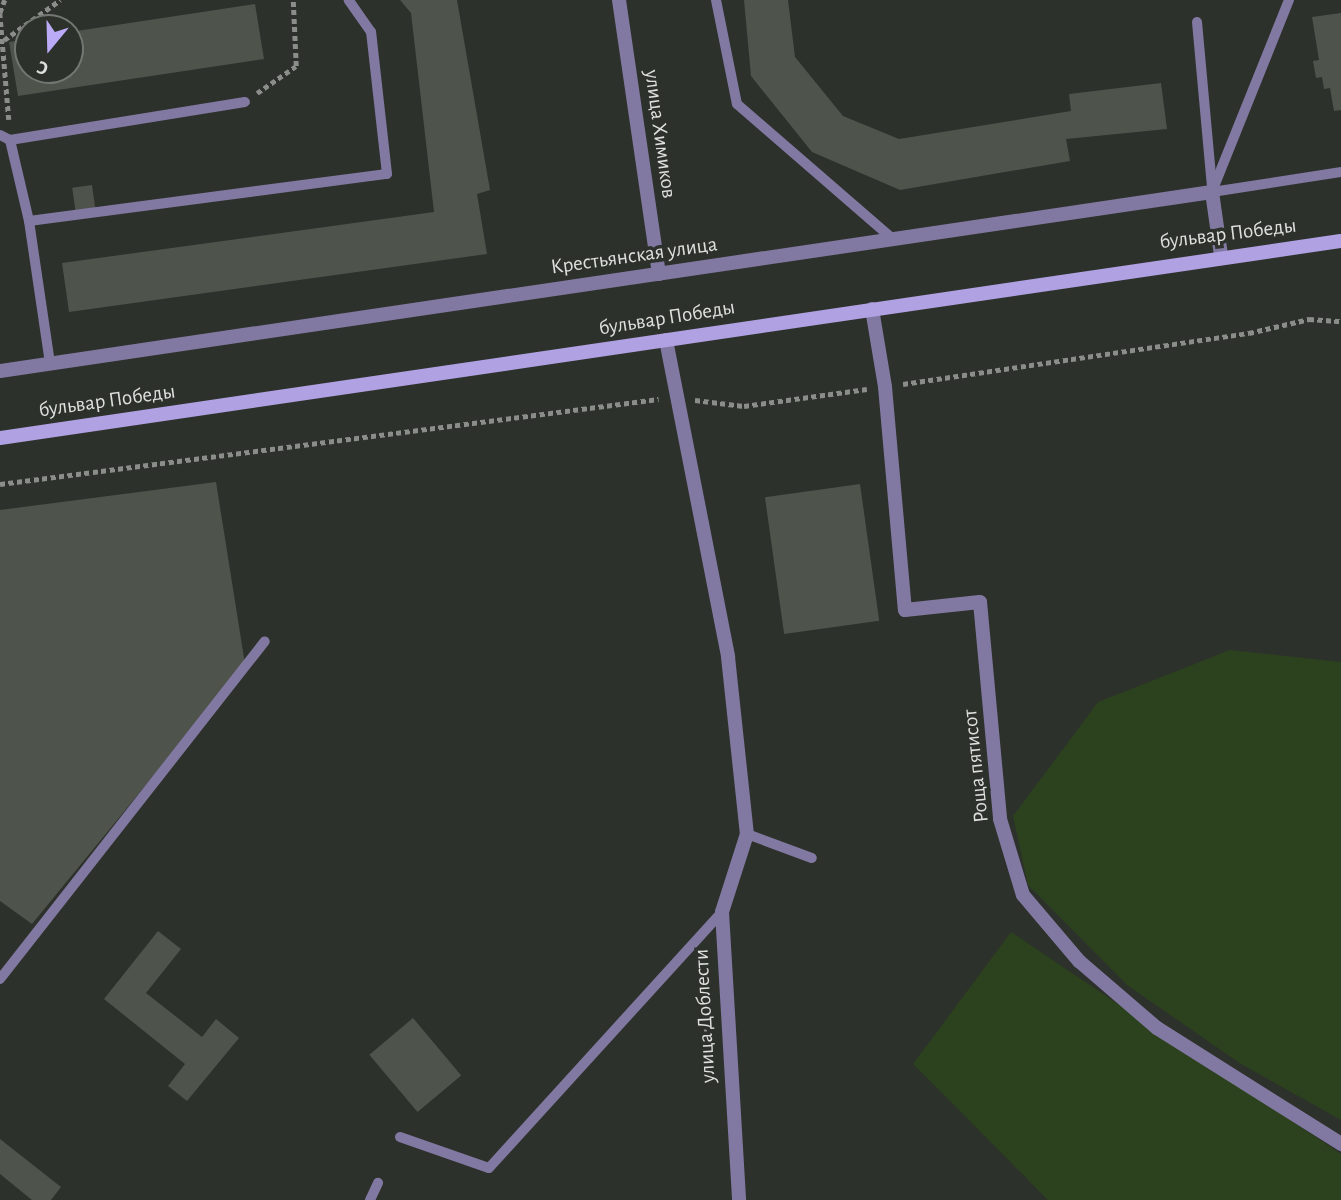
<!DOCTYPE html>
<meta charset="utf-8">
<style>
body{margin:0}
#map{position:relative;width:1341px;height:1200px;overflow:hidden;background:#2d312b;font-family:"Alegreya Sans",sans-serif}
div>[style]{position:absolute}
.green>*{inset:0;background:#2c411e}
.building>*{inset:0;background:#4e534c;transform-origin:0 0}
.path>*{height:4.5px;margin-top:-2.25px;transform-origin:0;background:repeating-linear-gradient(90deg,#8a8d89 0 5px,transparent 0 8.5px)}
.lane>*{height:10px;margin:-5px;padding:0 5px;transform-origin:5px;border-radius:5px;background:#8279a2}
.street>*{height:14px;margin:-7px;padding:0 7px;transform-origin:7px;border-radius:7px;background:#8279a2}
.secondary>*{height:14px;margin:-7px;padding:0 7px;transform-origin:7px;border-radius:7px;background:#b0a1e3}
span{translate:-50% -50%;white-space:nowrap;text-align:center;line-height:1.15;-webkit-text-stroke:7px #2d312b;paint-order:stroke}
.street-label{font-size:21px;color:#dde0dc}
.north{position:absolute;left:14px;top:14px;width:70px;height:70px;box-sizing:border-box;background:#2d312b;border:2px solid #737772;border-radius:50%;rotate:199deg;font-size:19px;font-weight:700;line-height:28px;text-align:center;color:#dde0dc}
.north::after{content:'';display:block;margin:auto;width:24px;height:32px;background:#bbaaf6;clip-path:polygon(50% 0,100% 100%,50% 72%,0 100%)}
</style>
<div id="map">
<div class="green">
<i style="clip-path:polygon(1230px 650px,1341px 662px,1341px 1120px,1241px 1064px,1127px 985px,1028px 885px,1013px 816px,1098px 702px)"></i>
<i style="clip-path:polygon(1011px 932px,1341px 1154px,1341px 1200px,1048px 1200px,913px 1064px)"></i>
</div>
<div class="building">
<i style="clip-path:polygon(400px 0,457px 0,490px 190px,477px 194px,487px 254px,69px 312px,62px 263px,434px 212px,411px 13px)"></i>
<i style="clip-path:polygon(744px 0,788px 0,795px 57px,843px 116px,899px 139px,1071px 111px,1069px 94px,1161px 83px,1167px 129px,1066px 139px,1070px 161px,900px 190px,812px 152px,751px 76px)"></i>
<i style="clip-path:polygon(255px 4px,264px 59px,18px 96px,9px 42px,28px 39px,28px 70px,70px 70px,70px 32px)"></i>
<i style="clip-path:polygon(1341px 13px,1341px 110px,1334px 111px,1330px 88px,1324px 89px,1322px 77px,1316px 78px,1313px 61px,1319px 60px,1312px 17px)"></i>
<i style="left:92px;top:185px;width:28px;height:20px;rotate:82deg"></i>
<i style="clip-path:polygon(216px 482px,245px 664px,32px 924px,0 901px,0 510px)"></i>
<i style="left:860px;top:484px;width:138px;height:96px;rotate:82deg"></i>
<i style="clip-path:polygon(158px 931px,181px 949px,146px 993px,202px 1037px,216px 1019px,239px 1038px,187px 1101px,168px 1086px,185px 1064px,104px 999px)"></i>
<i style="left:413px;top:1018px;width:75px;height:57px;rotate:50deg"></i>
<i style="clip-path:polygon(0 1139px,61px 1187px,51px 1200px,32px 1200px,0 1174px)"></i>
</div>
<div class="path">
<i style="left:5px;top:0;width:14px;rotate:111deg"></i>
<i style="left:0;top:13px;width:107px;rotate:85.2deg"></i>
<i style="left:4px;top:40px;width:69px;rotate:-35.5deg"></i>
<i style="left:257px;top:93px;width:47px;rotate:-34.7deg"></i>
<i style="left:296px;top:66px;width:66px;rotate:-92.6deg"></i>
<i style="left:903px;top:384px;width:350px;rotate:-8.4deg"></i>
<i style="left:1249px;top:333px;width:62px;rotate:-13.1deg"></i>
<i style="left:1309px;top:319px;width:32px;rotate:4deg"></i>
<i style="left:695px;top:400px;width:49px;rotate:7deg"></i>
<i style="left:744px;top:406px;width:124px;rotate:-7.9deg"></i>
<i style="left:0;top:484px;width:664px;rotate:-7.35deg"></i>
<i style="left:702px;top:960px;width:89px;rotate:86.1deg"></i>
</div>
<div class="lane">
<i style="left:716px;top:0;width:106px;rotate:78.6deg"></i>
<i style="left:737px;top:104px;width:206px;rotate:40.9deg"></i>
<i style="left:1289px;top:0;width:207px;rotate:111.9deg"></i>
<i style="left:1212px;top:192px;width:131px;rotate:-8.8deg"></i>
<i style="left:1197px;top:22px;width:167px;rotate:84.8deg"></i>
<i style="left:0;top:135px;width:11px;rotate:27deg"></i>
<i style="left:10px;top:140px;width:83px;rotate:76.8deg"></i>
<i style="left:29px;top:221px;width:144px;rotate:81.6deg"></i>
<i style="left:10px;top:140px;width:238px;rotate:-9.2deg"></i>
<i style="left:29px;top:221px;width:361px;rotate:-7.5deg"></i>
<i style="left:387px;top:174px;width:143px;rotate:-96.4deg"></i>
<i style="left:371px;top:32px;width:39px;rotate:-125deg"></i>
<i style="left:747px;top:834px;width:69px;rotate:20.3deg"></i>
<i style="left:0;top:979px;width:429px;rotate:-51.9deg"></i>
<i style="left:400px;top:1137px;width:94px;rotate:19.2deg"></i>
<i style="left:489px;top:1168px;width:346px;rotate:-47.7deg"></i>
<i style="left:370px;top:1200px;width:19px;rotate:-65deg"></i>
</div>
<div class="street">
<i style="left:619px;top:0;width:277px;rotate:81.7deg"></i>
<i style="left:872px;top:309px;width:79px;rotate:80.5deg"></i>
<i style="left:885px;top:387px;width:224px;rotate:84.9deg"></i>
<i style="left:905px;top:610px;width:75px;rotate:-6.1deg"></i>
<i style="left:980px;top:602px;width:218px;rotate:84.7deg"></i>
<i style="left:1000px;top:819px;width:79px;rotate:73.2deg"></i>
<i style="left:1023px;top:895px;width:87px;rotate:49.7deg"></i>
<i style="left:1079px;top:961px;width:103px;rotate:40.7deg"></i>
<i style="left:1157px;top:1028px;width:218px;rotate:32.2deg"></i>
<i style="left:666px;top:340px;width:323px;rotate:78.9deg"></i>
<i style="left:728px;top:657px;width:178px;rotate:83.9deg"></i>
<i style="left:747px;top:834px;width:82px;rotate:107.8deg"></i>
<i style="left:722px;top:912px;width:289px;rotate:86.6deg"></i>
<i style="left:0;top:371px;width:1225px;rotate:-8.4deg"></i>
<i style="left:1212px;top:192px;width:64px;rotate:81.9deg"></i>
</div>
<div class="secondary">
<i style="left:0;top:438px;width:1355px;rotate:-8.36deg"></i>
</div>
<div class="street-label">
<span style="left:660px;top:134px;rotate:82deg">улица Химиков</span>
<span style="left:1228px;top:234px;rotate:-7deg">бульвар Победы</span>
<span style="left:634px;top:256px;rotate:-8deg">Крестьянская улица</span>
<span style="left:667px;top:318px;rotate:-9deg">бульвар Победы</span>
<span style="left:107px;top:401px;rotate:-8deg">бульвар Победы</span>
<span style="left:976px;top:766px;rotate:-96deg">Роща пятисот</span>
<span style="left:705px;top:1016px;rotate:-93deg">улица Доблести</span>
</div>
<div class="north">С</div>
</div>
